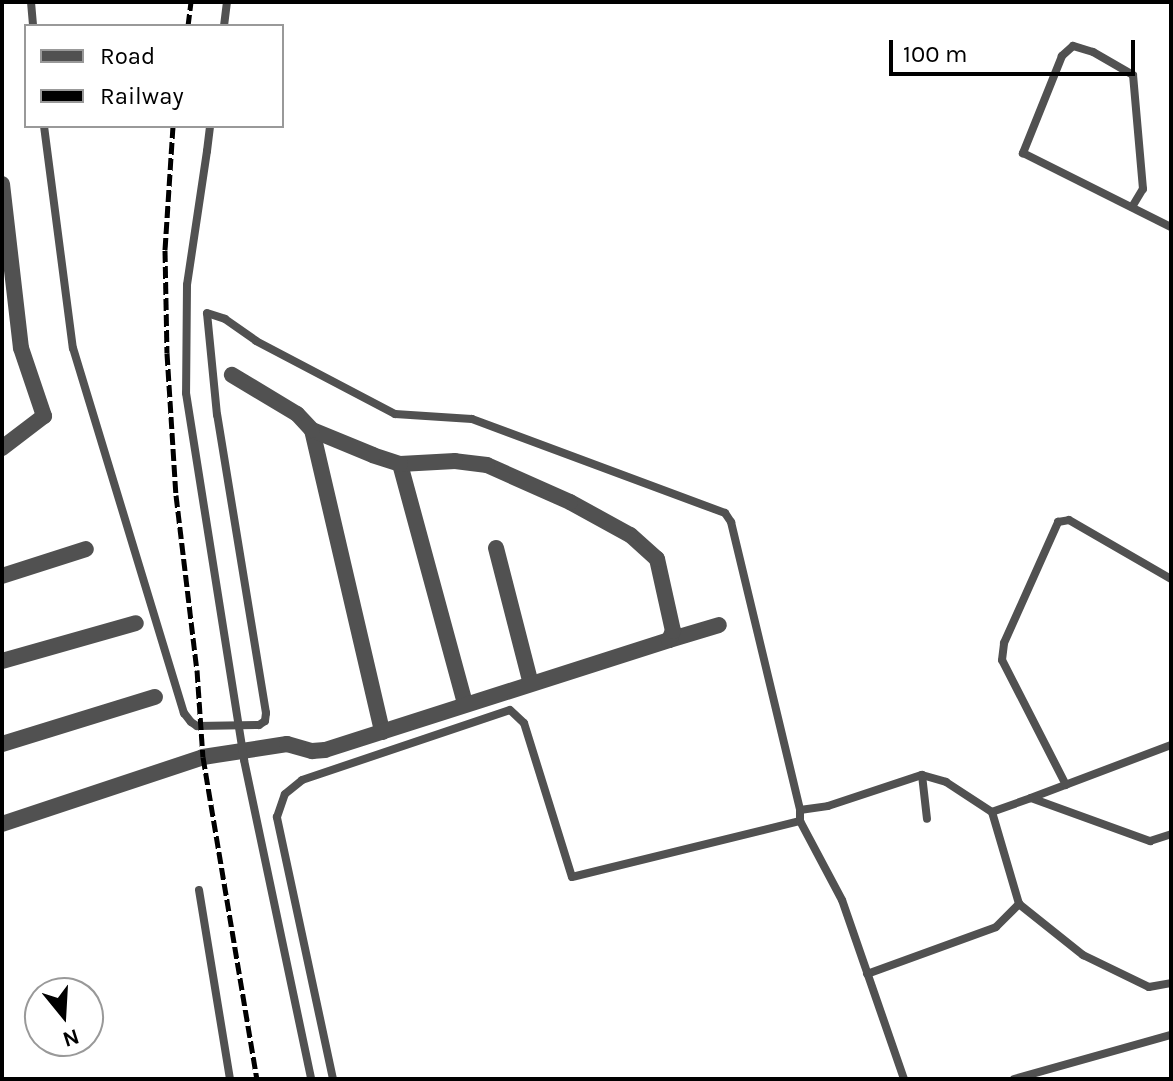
<!DOCTYPE html>
<style>
body{margin:0}
#map{position:relative;width:1173px;height:1081px;overflow:hidden;background:#fff;font-family:Karla,sans-serif}
div>[style]{position:absolute}
.service>*{height:8px;margin:-4px;padding:0 4px;transform-origin:4px;border-radius:4px;background:#515151}
.minor>*{height:16px;margin:-8px;padding:0 8px;transform-origin:8px;border-radius:8px;background:#515151}
.rail>*{height:5px;margin-top:-2.5px;transform-origin:0;background:repeating-linear-gradient(90deg,#000 0 12px,transparent 0 16px)}
.service-bridge>*{height:8px;margin:-4px;padding:0 4px;transform-origin:4px;border-radius:4px;background:#515151}
span{translate:-50% -50%;white-space:nowrap;text-align:center;line-height:1.15;-webkit-text-stroke:7px #fff;paint-order:stroke}
.frame{position:absolute;inset:0;border:4px solid #000;pointer-events:none}
.legend{position:absolute;left:24px;top:24px;width:260px;height:104px;box-sizing:border-box;background:#fff;border:2px solid #999;margin:0;padding:10px 14px;list-style:none;font-size:24px;color:#000}
.legend li{display:flex;align-items:center;gap:16px;height:40px}
.legend b{width:40px;border:2px solid #999}
.north{position:absolute;left:24px;top:977px;width:80px;height:80px;box-sizing:border-box;background:#fff;border:2px solid #999;border-radius:50%;rotate:162deg;font-size:22px;font-weight:700;line-height:32px;text-align:center;color:#000}
.north::after{content:'';display:block;margin:auto;width:28px;height:36px;background:#000;clip-path:polygon(50% 0,100% 100%,50% 72%,0 100%)}
.scale{position:absolute;left:889px;top:40px;width:246px;height:36px;box-sizing:border-box;border:4px solid #000;border-top:0;padding-left:10px;font-size:24px;line-height:28px;white-space:nowrap;color:#000;-webkit-text-stroke:6px #fff;paint-order:stroke}
</style>
<div id="map">
<div class="service">
<i style="left:31px;top:2px;width:24px;rotate:85deg"></i>
<i style="left:224px;top:26px;width:24px;rotate:-83deg"></i>
<i style="left:44px;top:126px;width:224px;rotate:82.6deg"></i>
<i style="left:73px;top:348px;width:382px;rotate:73.1deg"></i>
<i style="left:184px;top:713px;width:11px;rotate:52deg"></i>
<i style="left:191px;top:722px;width:7px;rotate:34deg"></i>
<i style="left:197px;top:726px;width:62px;rotate:-0.9deg"></i>
<i style="left:259px;top:725px;width:7px;rotate:-34deg"></i>
<i style="left:265px;top:721px;width:8px;rotate:-83deg"></i>
<i style="left:266px;top:713px;width:302px;rotate:-99.3deg"></i>
<i style="left:217px;top:415px;width:102px;rotate:-95.6deg"></i>
<i style="left:207px;top:313px;width:19px;rotate:18deg"></i>
<i style="left:225px;top:319px;width:38px;rotate:35deg"></i>
<i style="left:256px;top:341px;width:157px;rotate:27.7deg"></i>
<i style="left:395px;top:414px;width:77px;rotate:3.7deg"></i>
<i style="left:472px;top:419px;width:270px;rotate:20.4deg"></i>
<i style="left:725px;top:513px;width:11px;rotate:56deg"></i>
<i style="left:731px;top:522px;width:296px;rotate:76.5deg"></i>
<i style="left:207px;top:151px;width:25px;rotate:-83deg"></i>
<i style="left:1132px;top:207px;width:21px;rotate:-59deg"></i>
<i style="left:1143px;top:189px;width:114px;rotate:-95deg"></i>
<i style="left:1133px;top:75px;width:46px;rotate:-150.1deg"></i>
<i style="left:1093px;top:52px;width:21px;rotate:-163deg"></i>
<i style="left:1073px;top:46px;width:15px;rotate:138deg"></i>
<i style="left:1062px;top:56px;width:105px;rotate:111.9deg"></i>
<i style="left:1023px;top:153px;width:165px;rotate:26.6deg"></i>
<i style="left:1171px;top:745px;width:150px;rotate:159.3deg"></i>
<i style="left:1031px;top:798px;width:127px;rotate:19.9deg"></i>
<i style="left:1150px;top:841px;width:22px;rotate:-18deg"></i>
<i style="left:244px;top:760px;width:326px;rotate:78.1deg"></i>
<i style="left:922px;top:775px;width:25px;rotate:16deg"></i>
<i style="left:946px;top:782px;width:55px;rotate:33.1deg"></i>
<i style="left:1066px;top:785px;width:140px;rotate:-117.1deg"></i>
<i style="left:1002px;top:660px;width:17px;rotate:-83deg"></i>
<i style="left:1004px;top:643px;width:133px;rotate:-65.9deg"></i>
<i style="left:1058px;top:522px;width:11px;rotate:-10deg"></i>
<i style="left:1069px;top:520px;width:118px;rotate:30deg"></i>
<i style="left:1031px;top:798px;width:41px;rotate:160.3deg"></i>
<i style="left:992px;top:812px;width:96px;rotate:73.6deg"></i>
<i style="left:1019px;top:904px;width:82px;rotate:38.6deg"></i>
<i style="left:1083px;top:955px;width:73px;rotate:25.9deg"></i>
<i style="left:1149px;top:987px;width:22px;rotate:-10deg"></i>
<i style="left:199px;top:890px;width:192px;rotate:80.7deg"></i>
<i style="left:867px;top:974px;width:137px;rotate:-20deg"></i>
<i style="left:996px;top:927px;width:33px;rotate:-45deg"></i>
<i style="left:333px;top:1079px;width:268px;rotate:-102.1deg"></i>
<i style="left:277px;top:817px;width:24px;rotate:-71deg"></i>
<i style="left:285px;top:794px;width:22px;rotate:-39deg"></i>
<i style="left:302px;top:780px;width:219px;rotate:-18.6deg"></i>
<i style="left:510px;top:710px;width:19px;rotate:43deg"></i>
<i style="left:524px;top:723px;width:161px;rotate:72.7deg"></i>
<i style="left:572px;top:877px;width:235px;rotate:-13.8deg"></i>
<i style="left:904px;top:1079px;width:189px;rotate:-109.1deg"></i>
<i style="left:842px;top:900px;width:89px;rotate:-118deg"></i>
<i style="left:800px;top:821px;width:11px;rotate:-90deg"></i>
<i style="left:800px;top:810px;width:28px;rotate:-8deg"></i>
<i style="left:828px;top:806px;width:99px;rotate:-18.3deg"></i>
<i style="left:922px;top:775px;width:44px;rotate:83.5deg"></i>
<i style="left:1014px;top:1079px;width:163px;rotate:-15.7deg"></i>
</div>
<div class="minor">
<i style="left:2px;top:184px;width:165px;rotate:83.4deg"></i>
<i style="left:21px;top:348px;width:72px;rotate:71.3deg"></i>
<i style="left:44px;top:416px;width:53px;rotate:142.7deg"></i>
<i style="left:312px;top:430px;width:310px;rotate:76.9deg"></i>
<i style="left:400px;top:464px;width:249px;rotate:74.8deg"></i>
<i style="left:496px;top:548px;width:140px;rotate:75.6deg"></i>
<i style="left:2px;top:576px;width:88px;rotate:-17.8deg"></i>
<i style="left:669px;top:640px;width:52px;rotate:-16.7deg"></i>
<i style="left:2px;top:661px;width:139px;rotate:-15.8deg"></i>
<i style="left:2px;top:744px;width:160px;rotate:-17.1deg"></i>
<i style="left:2px;top:824px;width:212px;rotate:-18.4deg"></i>
<i style="left:203px;top:757px;width:85px;rotate:-8.8deg"></i>
<i style="left:287px;top:744px;width:26px;rotate:16deg"></i>
<i style="left:312px;top:751px;width:13px;rotate:-4deg"></i>
<i style="left:325px;top:750px;width:361px;rotate:-17.7deg"></i>
<i style="left:669px;top:640px;width:10px;rotate:-66deg"></i>
<i style="left:673px;top:631px;width:74px;rotate:-102.5deg"></i>
<i style="left:657px;top:559px;width:36px;rotate:-138deg"></i>
<i style="left:630px;top:535px;width:68px;rotate:-151.2deg"></i>
<i style="left:570px;top:502px;width:91px;rotate:-156deg"></i>
<i style="left:487px;top:465px;width:32px;rotate:-173deg"></i>
<i style="left:455px;top:461px;width:55px;rotate:176.9deg"></i>
<i style="left:400px;top:464px;width:28px;rotate:-162deg"></i>
<i style="left:373px;top:455px;width:66px;rotate:-157.7deg"></i>
<i style="left:312px;top:430px;width:22px;rotate:-133deg"></i>
<i style="left:297px;top:414px;width:76px;rotate:-149deg"></i>
</div>
<div class="rail">
<i style="left:188px;top:26px;width:24px;rotate:-83deg"></i>
<i style="left:173px;top:126px;width:124px;rotate:93.7deg"></i>
<i style="left:165px;top:250px;width:103px;rotate:88.9deg"></i>
<i style="left:167px;top:353px;width:142px;rotate:86.4deg"></i>
<i style="left:176px;top:495px;width:176px;rotate:83.2deg"></i>
<i style="left:197px;top:670px;width:87px;rotate:86.1deg"></i>
<i style="left:203px;top:757px;width:326px;rotate:80.5deg"></i>
</div>
<div class="service-bridge">
<i style="left:207px;top:151px;width:135px;rotate:98.5deg"></i>
<i style="left:187px;top:285px;width:108px;rotate:90.5deg"></i>
<i style="left:186px;top:393px;width:372px;rotate:81deg"></i>
</div>
<div class="frame"></div>
<ul class="legend">
<li><b style="height:10px;background:#515151"></b>Road</li>
<li><b style="height:10px;background:#000"></b>Railway</li>
</ul>
<div class="north">N</div>
<div class="scale">100 m</div>
</div>
